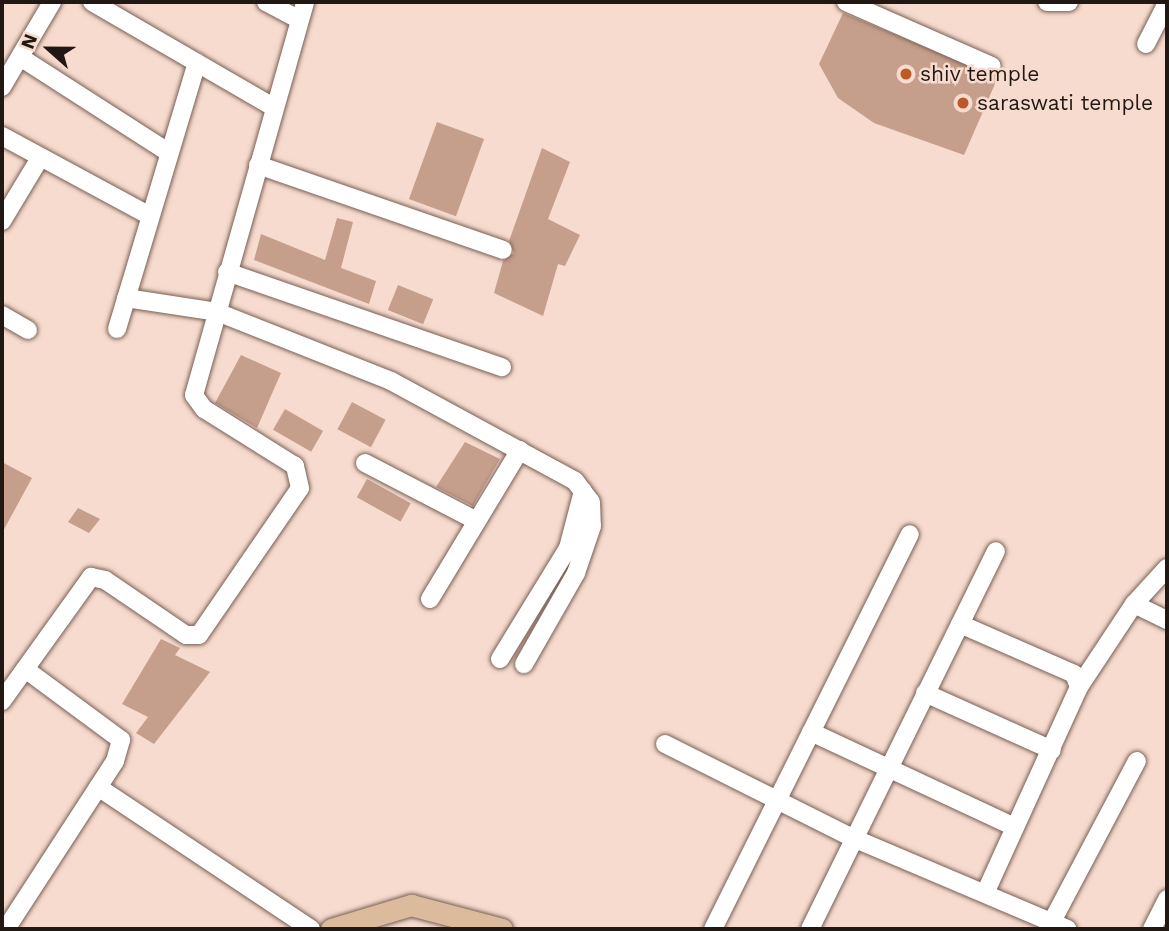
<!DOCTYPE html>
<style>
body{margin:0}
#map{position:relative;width:1169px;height:931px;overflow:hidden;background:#f7dbce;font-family:"Work Sans",sans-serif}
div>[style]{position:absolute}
.building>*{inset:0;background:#c69e8c;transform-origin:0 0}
.roads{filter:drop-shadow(0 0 2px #785f54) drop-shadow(0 0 2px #785f54)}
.minor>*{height:18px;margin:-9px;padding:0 9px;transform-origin:9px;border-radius:9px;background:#fff}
.major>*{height:21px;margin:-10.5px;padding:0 10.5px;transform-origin:10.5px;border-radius:10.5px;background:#dcbb9d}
.dots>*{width:19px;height:19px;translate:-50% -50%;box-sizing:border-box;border:4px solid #f7dbce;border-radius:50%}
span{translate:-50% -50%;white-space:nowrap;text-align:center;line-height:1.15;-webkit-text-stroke:5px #f7dbce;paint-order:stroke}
.poi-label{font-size:21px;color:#211813}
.left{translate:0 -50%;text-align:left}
.frame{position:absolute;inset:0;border:4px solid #211813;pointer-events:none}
.north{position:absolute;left:14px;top:14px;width:70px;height:70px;-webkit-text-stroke:5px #f7dbce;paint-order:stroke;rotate:291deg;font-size:19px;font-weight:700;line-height:28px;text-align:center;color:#211813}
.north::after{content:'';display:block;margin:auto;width:24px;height:32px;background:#211813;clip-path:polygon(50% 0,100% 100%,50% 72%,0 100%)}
</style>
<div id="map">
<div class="building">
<i style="clip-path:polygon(843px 13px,998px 77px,964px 155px,874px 123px,838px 98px,819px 64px)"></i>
<i style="left:437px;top:122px;width:50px;height:82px;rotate:20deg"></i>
<i style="clip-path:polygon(542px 148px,570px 162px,548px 219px,580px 235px,565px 266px,558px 264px,543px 316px,494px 293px,503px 261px,514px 253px,509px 241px)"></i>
<i style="clip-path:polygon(337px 218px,353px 222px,341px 268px,376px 281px,369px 304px,254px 260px,261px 234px,325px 260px)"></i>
<i style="left:398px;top:285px;width:38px;height:27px;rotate:22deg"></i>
<i style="clip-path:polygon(241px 355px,281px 373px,257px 428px,215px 403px)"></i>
<i style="left:352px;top:402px;width:38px;height:31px;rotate:28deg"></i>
<i style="left:285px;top:409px;width:44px;height:24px;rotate:30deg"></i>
<i style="clip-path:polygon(465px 442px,500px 459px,473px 506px,436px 487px)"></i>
<i style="clip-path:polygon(2px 462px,32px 478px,2px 533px)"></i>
<i style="left:367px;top:479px;width:50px;height:21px;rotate:29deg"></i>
<i style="clip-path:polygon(78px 508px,100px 519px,89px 533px,68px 522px)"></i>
<i style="clip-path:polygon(161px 639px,180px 648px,175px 655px,210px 672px,154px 744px,136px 733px,148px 717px,122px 704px)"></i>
</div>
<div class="roads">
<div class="minor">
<i style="left:92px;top:2px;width:209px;rotate:30.1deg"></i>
<i style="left:266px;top:2px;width:38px;rotate:28deg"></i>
<i style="left:846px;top:2px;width:159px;rotate:23.7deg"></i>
<i style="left:1047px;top:2px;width:22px"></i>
<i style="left:1146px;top:44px;width:46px;rotate:-62.9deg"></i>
<i style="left:20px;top:57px;width:176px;rotate:32.7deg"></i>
<i style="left:2px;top:87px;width:99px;rotate:-59.5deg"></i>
<i style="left:2px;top:136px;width:166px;rotate:28.4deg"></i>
<i style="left:258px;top:165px;width:259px;rotate:19.1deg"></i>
<i style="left:2px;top:221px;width:74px;rotate:-58.9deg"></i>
<i style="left:227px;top:272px;width:291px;rotate:19.1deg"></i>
<i style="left:126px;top:298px;width:92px;rotate:8.7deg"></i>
<i style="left:217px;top:312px;width:187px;rotate:21.6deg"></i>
<i style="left:391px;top:381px;width:209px;rotate:28.5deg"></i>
<i style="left:575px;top:481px;width:26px;rotate:53deg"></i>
<i style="left:591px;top:502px;width:24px;rotate:88deg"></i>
<i style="left:592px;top:526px;width:50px;rotate:108.8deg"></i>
<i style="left:576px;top:573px;width:105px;rotate:119.7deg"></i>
<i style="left:2px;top:315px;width:30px;rotate:30deg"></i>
<i style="left:117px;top:329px;width:278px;rotate:-73.3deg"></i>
<i style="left:365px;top:463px;width:126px;rotate:27.4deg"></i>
<i style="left:430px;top:599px;width:174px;rotate:-58.9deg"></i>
<i style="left:1134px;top:604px;width:37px;rotate:26deg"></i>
<i style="left:960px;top:624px;width:124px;rotate:23.7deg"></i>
<i style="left:1074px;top:674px;width:14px;rotate:69deg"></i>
<i style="left:1079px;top:687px;width:226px;rotate:114.5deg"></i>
<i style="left:500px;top:659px;width:130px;rotate:-58.5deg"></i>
<i style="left:568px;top:548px;width:59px;rotate:-75.3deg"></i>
<i style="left:1079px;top:687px;width:100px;rotate:-56.5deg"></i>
<i style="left:1134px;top:604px;width:49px;rotate:-47.5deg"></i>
<i style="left:925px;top:693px;width:139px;rotate:24.2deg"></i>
<i style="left:2px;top:701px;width:153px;rotate:-54.3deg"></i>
<i style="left:91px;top:577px;width:14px;rotate:12deg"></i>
<i style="left:105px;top:580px;width:98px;rotate:34.2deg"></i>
<i style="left:186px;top:635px;width:13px"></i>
<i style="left:199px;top:635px;width:178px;rotate:-55.5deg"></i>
<i style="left:300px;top:488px;width:23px;rotate:-103deg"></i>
<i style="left:295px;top:466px;width:107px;rotate:-147.9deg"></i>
<i style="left:204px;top:409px;width:17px;rotate:-126deg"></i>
<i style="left:194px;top:395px;width:408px;rotate:-74.2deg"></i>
<i style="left:811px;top:732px;width:225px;rotate:25deg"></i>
<i style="left:665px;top:744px;width:210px;rotate:26.6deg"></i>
<i style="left:853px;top:838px;width:233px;rotate:23deg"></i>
<i style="left:98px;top:787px;width:256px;rotate:33.7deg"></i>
<i style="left:6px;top:929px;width:200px;rotate:-57deg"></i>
<i style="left:115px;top:761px;width:22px;rotate:-74deg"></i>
<i style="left:121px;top:740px;width:119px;rotate:-143.5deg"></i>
<i style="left:713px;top:929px;width:441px;rotate:-63.5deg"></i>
<i style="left:810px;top:929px;width:421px;rotate:-63.8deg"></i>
<i style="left:1048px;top:929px;width:190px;rotate:-62.1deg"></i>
<i style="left:1152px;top:929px;width:34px;rotate:-63deg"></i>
</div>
<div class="major">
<i style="left:331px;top:929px;width:84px;rotate:-16.7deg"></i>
<i style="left:411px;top:905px;width:94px;rotate:14.8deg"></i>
</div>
</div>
<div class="dots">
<i style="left:906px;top:74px;background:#bd5828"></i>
<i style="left:963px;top:103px;background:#bd5828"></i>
</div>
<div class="poi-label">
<span class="left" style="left:920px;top:74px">shiv temple</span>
<span class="left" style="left:977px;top:103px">saraswati temple</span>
</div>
<div class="frame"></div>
<div class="north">N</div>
</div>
